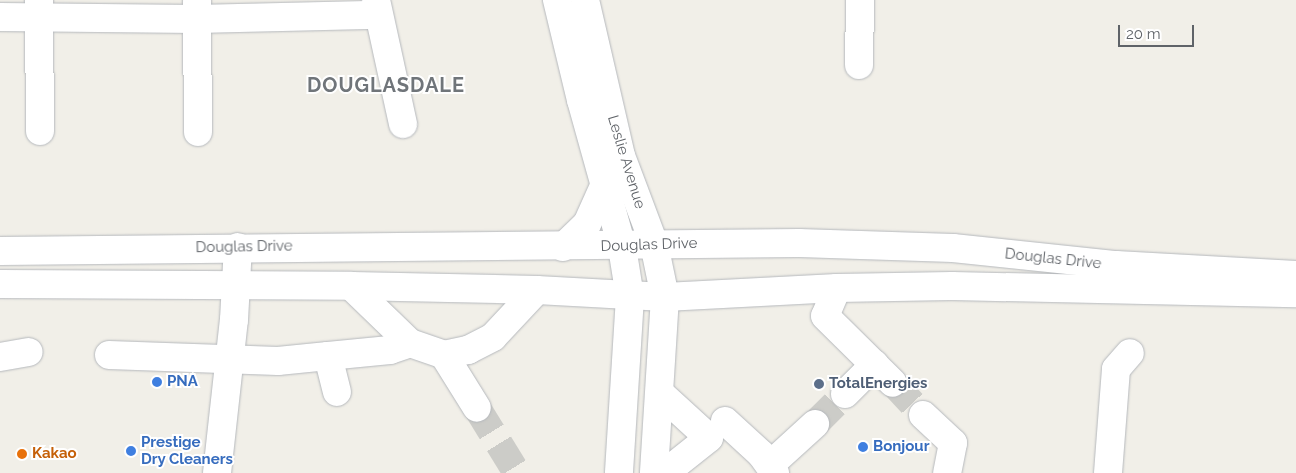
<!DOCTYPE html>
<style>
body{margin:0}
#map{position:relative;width:1296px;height:473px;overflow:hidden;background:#f1efe8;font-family:Raleway,sans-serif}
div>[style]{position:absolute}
.minor-tunnel>*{height:28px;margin-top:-14px;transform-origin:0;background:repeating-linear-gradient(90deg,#ccccc8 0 28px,transparent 0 42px)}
.roads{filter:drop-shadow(0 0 1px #b5b8bc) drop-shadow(0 0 1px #b5b8bc)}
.minor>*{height:28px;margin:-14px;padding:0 14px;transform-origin:14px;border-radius:14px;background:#fff}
.dots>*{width:14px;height:14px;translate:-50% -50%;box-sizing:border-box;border:2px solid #fff;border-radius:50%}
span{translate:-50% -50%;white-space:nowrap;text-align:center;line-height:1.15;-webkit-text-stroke:4px #fff;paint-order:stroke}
.street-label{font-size:15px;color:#5f6368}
.shop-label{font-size:15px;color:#366cbe;font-weight:700}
.left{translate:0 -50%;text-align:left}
.service-label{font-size:15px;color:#4e5e75;font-weight:700}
.food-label{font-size:15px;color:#c56008;font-weight:700}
.district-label{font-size:20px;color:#70757a;font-weight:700;letter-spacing:1px}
.scale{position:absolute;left:1118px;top:25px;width:76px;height:22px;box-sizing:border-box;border:2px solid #5f6368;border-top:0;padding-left:6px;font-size:15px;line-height:18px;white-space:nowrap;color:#5f6368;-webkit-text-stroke:4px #fff;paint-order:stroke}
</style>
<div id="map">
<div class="minor-tunnel">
<i style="left:893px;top:383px;width:44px;rotate:46.8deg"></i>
<i style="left:477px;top:408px;width:76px;rotate:58.4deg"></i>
<i style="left:815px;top:424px;width:42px;rotate:-45deg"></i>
</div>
<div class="roads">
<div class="minor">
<i style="left:39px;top:0;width:131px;rotate:89.6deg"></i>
<i style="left:376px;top:0;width:127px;rotate:77.7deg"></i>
<i style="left:557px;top:0;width:103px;rotate:76.5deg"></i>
<i style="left:581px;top:100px;width:153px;rotate:74.4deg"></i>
<i style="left:622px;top:247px;width:51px;rotate:80.9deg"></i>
<i style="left:630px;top:297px;width:176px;rotate:93.6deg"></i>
<i style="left:585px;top:0;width:160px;rotate:77deg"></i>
<i style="left:621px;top:156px;width:94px;rotate:69.4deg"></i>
<i style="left:654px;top:244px;width:54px;rotate:78.3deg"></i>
<i style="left:665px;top:297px;width:176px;rotate:93.6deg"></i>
<i style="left:197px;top:1px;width:131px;rotate:89.6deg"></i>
<i style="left:0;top:17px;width:196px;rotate:0.6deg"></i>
<i style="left:196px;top:19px;width:182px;rotate:-1.3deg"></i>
<i style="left:859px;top:65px;width:65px;rotate:-89.1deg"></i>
<i style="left:563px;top:247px;width:33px;rotate:-44deg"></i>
<i style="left:587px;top:224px;width:42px;rotate:-65.9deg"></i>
<i style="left:0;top:251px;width:799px;rotate:-0.57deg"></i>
<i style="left:799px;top:243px;width:154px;rotate:1.9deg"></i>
<i style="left:953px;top:248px;width:164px;rotate:6deg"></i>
<i style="left:1116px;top:265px;width:180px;rotate:3.2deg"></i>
<i style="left:0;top:284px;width:351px;rotate:0.3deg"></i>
<i style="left:351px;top:286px;width:186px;rotate:1.2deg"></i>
<i style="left:537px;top:290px;width:128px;rotate:3.1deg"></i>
<i style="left:665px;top:297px;width:172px;rotate:-3deg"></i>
<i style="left:837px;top:288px;width:115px;rotate:-1deg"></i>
<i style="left:952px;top:286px;width:344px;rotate:1.2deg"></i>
<i style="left:351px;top:286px;width:82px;rotate:44deg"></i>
<i style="left:410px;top:343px;width:36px;rotate:19deg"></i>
<i style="left:444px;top:355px;width:25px;rotate:-12deg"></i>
<i style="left:468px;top:350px;width:28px;rotate:-27deg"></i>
<i style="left:493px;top:337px;width:64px;rotate:-46.9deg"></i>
<i style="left:837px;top:288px;width:30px;rotate:113deg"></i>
<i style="left:825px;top:316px;width:95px;rotate:44.6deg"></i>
<i style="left:109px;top:355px;width:169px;rotate:2deg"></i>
<i style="left:278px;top:361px;width:50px;rotate:-5.7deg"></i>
<i style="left:328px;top:356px;width:37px;rotate:76deg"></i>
<i style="left:444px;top:355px;width:62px;rotate:58.1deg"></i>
<i style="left:328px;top:356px;width:62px;rotate:-5.5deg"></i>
<i style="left:390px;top:350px;width:21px;rotate:-19deg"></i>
<i style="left:0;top:357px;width:29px;rotate:-10deg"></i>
<i style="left:661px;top:394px;width:65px;rotate:42.5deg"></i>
<i style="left:709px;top:438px;width:56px;rotate:141.5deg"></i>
<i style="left:845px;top:394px;width:42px;rotate:-45deg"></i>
<i style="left:923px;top:415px;width:41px;rotate:43deg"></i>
<i style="left:953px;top:443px;width:31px;rotate:101deg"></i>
<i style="left:725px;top:421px;width:49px;rotate:42.5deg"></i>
<i style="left:761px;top:454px;width:24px;rotate:54deg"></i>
<i style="left:770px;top:465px;width:61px;rotate:-42.3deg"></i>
<i style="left:217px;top:473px;width:154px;rotate:-83.7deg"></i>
<i style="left:234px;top:320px;width:73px;rotate:-86.9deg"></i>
<i style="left:1108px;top:473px;width:104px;rotate:-85.6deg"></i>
<i style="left:1116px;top:369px;width:21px;rotate:-49deg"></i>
</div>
</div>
<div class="dots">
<i style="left:157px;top:382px;background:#3f7fe0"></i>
<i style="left:819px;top:384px;background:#5c6f8a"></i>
<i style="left:863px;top:447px;background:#3f7fe0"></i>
<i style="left:131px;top:451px;background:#3f7fe0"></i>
<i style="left:22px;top:454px;background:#e8710a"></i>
</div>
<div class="street-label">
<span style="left:626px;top:162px;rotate:73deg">Leslie Avenue</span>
<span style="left:649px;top:245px;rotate:-2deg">Douglas Drive</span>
<span style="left:244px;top:247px;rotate:-1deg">Douglas Drive</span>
<span style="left:1053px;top:259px;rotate:6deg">Douglas Drive</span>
</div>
<div class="shop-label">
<span class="left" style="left:167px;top:382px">PNA</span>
<span class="left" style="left:141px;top:451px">Prestige<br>Dry Cleaners</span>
<span class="left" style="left:873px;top:447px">Bonjour</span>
</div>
<div class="service-label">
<span class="left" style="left:829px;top:384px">TotalEnergies</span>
</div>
<div class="food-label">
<span class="left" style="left:32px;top:454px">Kakao</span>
</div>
<div class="district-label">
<span style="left:386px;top:85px">DOUGLASDALE</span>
</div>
<div class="scale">20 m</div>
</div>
